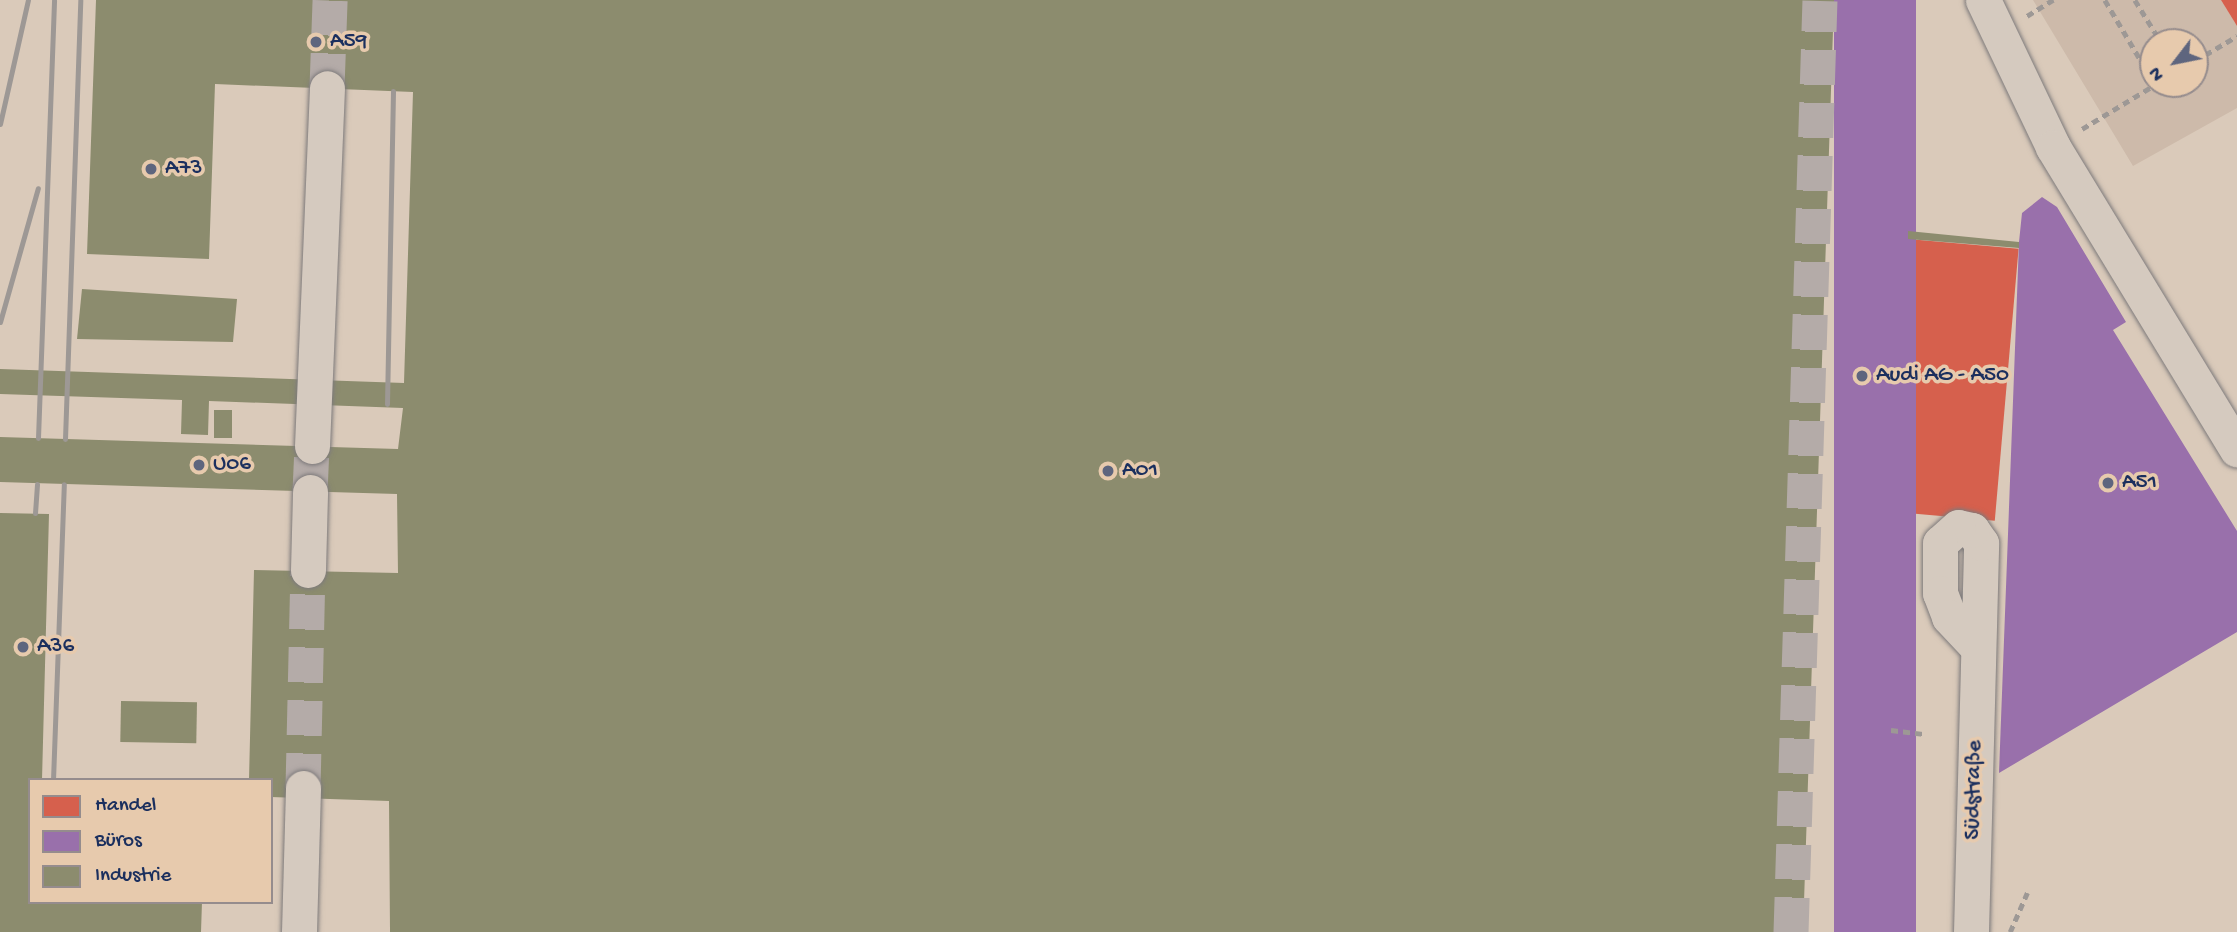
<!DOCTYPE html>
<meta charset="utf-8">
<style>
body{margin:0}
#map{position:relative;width:2237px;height:932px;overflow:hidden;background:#dacaba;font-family:"Gochi Hand",sans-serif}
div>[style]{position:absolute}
.green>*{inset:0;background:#cdbaaa}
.shops>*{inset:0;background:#d6604d;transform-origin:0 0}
.offices>*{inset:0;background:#9970ab;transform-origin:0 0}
.industry>*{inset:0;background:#8c8c6e;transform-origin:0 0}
.minor-tunnel>*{height:35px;margin-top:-17.5px;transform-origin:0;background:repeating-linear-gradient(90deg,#b4aba8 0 35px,transparent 0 53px)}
.path>*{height:4.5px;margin-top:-2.25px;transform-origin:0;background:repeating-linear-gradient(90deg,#9d9895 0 7px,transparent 0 12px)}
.roads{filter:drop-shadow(0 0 2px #7d7a7b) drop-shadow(0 0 2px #7d7a7b)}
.minor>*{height:35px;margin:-17.5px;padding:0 17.5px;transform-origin:17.5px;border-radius:17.5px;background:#d5cabf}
.rail>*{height:5px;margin:-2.5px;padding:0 2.5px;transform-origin:2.5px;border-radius:2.5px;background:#9d9895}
.dots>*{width:19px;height:19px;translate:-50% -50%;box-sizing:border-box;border:4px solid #e7caad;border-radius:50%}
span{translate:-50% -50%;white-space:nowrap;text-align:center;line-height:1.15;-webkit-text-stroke:7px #e7caad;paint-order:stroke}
.poi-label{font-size:23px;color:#1b2f5e}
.left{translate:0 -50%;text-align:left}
.street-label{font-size:23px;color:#1b2f5e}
.legend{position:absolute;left:28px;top:778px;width:245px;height:126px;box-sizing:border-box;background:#e7caad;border:2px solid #958c8d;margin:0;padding:9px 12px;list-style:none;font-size:21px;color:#1b2f5e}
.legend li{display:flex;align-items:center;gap:14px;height:35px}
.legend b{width:35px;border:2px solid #958c8d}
.north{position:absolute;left:2139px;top:28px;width:70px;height:70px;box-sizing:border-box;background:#e7caad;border:2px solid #958c8d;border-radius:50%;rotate:238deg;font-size:19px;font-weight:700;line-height:28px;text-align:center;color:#1b2f5e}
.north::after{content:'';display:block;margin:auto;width:24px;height:32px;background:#5e657e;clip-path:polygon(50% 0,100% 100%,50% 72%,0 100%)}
</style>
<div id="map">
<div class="green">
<i style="clip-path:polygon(evenodd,2033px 0,2221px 0,2237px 26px,2237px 108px,2133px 166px,2033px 0,2153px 42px,2195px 42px,2195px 84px,2153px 84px,2153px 42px)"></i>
</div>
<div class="shops">
<i style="clip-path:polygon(2221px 0,2237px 0,2237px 26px)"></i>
<i style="left:1908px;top:239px;width:111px;height:273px;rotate:5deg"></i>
</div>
<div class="offices">
<i style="left:1834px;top:0;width:82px;height:933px"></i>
<i style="clip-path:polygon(2042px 197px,2057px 207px,2126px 322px,2113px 330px,2237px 531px,2237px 632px,1999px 773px,2019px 242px,2022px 213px)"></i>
</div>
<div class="industry">
<i style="clip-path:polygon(96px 0,1834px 0,1803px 932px,390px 932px,389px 801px,271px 797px,271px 780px,249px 780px,254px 570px,398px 573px,397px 494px,0 482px,0 437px,398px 449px,403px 408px,209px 401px,208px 435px,181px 434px,182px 400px,0 394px,0 369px,404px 383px,413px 92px,215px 84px,209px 259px,87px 254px)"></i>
<i style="clip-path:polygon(1908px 231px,2019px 242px,2019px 248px,1908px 239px)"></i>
<i style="clip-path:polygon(82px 289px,237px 299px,233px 342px,77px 339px)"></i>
<i style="left:214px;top:410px;width:18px;height:28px"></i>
<i style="clip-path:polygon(0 513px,49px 514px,42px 780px,30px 780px,30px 902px,202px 902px,201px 932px,0 932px)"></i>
<i style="left:121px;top:701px;width:76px;height:41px;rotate:1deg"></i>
</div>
<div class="minor-tunnel">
<i style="left:327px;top:88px;width:88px;rotate:-88deg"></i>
<i style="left:310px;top:492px;width:46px;rotate:-87.5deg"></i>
<i style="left:303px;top:788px;width:218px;rotate:-88.7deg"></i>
<i style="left:1791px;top:932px;width:932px;rotate:-88.22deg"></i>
</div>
<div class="path">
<i style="left:2105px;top:0;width:94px;rotate:59.3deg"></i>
<i style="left:2135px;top:0;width:49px;rotate:58.2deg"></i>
<i style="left:2027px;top:16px;width:31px;rotate:-32deg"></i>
<i style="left:2195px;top:61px;width:49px;rotate:-30.8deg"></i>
<i style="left:2082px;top:129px;width:87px;rotate:-31.3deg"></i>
<i style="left:1891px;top:730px;width:34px;rotate:7deg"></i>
<i style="left:2010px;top:932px;width:43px;rotate:-66.4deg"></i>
</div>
<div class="roads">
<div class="minor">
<i style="left:1983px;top:0;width:163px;rotate:64.5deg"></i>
<i style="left:2053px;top:147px;width:354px;rotate:58.7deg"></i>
<i style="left:312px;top:446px;width:358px;rotate:-87.6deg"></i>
<i style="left:308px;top:570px;width:78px;rotate:-88.5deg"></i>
<i style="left:299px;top:932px;width:144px;rotate:-88.4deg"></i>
<i style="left:1971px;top:932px;width:389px;rotate:-88.5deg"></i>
<i style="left:1981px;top:543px;width:16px;rotate:-125deg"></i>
<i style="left:1972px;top:530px;width:14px;rotate:-168deg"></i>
<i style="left:1958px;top:527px;width:24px;rotate:138deg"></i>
<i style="left:1940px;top:543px;width:50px;rotate:90deg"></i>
<i style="left:1940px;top:593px;width:26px;rotate:69deg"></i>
<i style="left:1949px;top:617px;width:42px;rotate:46.9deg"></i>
</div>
</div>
<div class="rail">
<i style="left:0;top:124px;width:127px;rotate:-77.3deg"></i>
<i style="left:0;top:322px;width:139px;rotate:-74.2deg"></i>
<i style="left:387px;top:404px;width:313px;rotate:-88.9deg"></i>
<i style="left:38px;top:438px;width:438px;rotate:-87.9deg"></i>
<i style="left:65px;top:439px;width:439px;rotate:-88deg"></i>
<i style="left:35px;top:513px;width:29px;rotate:-86deg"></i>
<i style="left:53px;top:780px;width:296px;rotate:-87.9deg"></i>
</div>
<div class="dots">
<i style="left:316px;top:42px;background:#5e657e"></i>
<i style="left:151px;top:169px;background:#5e657e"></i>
<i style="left:1862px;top:376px;background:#5e657e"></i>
<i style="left:199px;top:465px;background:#5e657e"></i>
<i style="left:1108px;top:471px;background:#5e657e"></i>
<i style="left:2108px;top:483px;background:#5e657e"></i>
<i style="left:23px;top:647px;background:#5e657e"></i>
</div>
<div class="poi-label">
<span class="left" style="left:330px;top:42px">A59</span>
<span class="left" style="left:165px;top:169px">A73</span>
<span class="left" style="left:1876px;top:376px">Audi AG - A50</span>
<span class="left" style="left:213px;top:465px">U06</span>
<span class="left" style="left:1122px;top:471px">A01</span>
<span class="left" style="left:2122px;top:483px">A51</span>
<span class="left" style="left:37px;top:647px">A36</span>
</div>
<div class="street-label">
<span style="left:1975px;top:790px;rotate:-89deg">Südstraße</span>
</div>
<ul class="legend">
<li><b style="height:19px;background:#d6604d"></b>Handel</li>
<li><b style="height:19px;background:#9970ab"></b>Büros</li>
<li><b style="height:19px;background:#8c8c6e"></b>Industrie</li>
</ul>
<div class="north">N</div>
</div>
